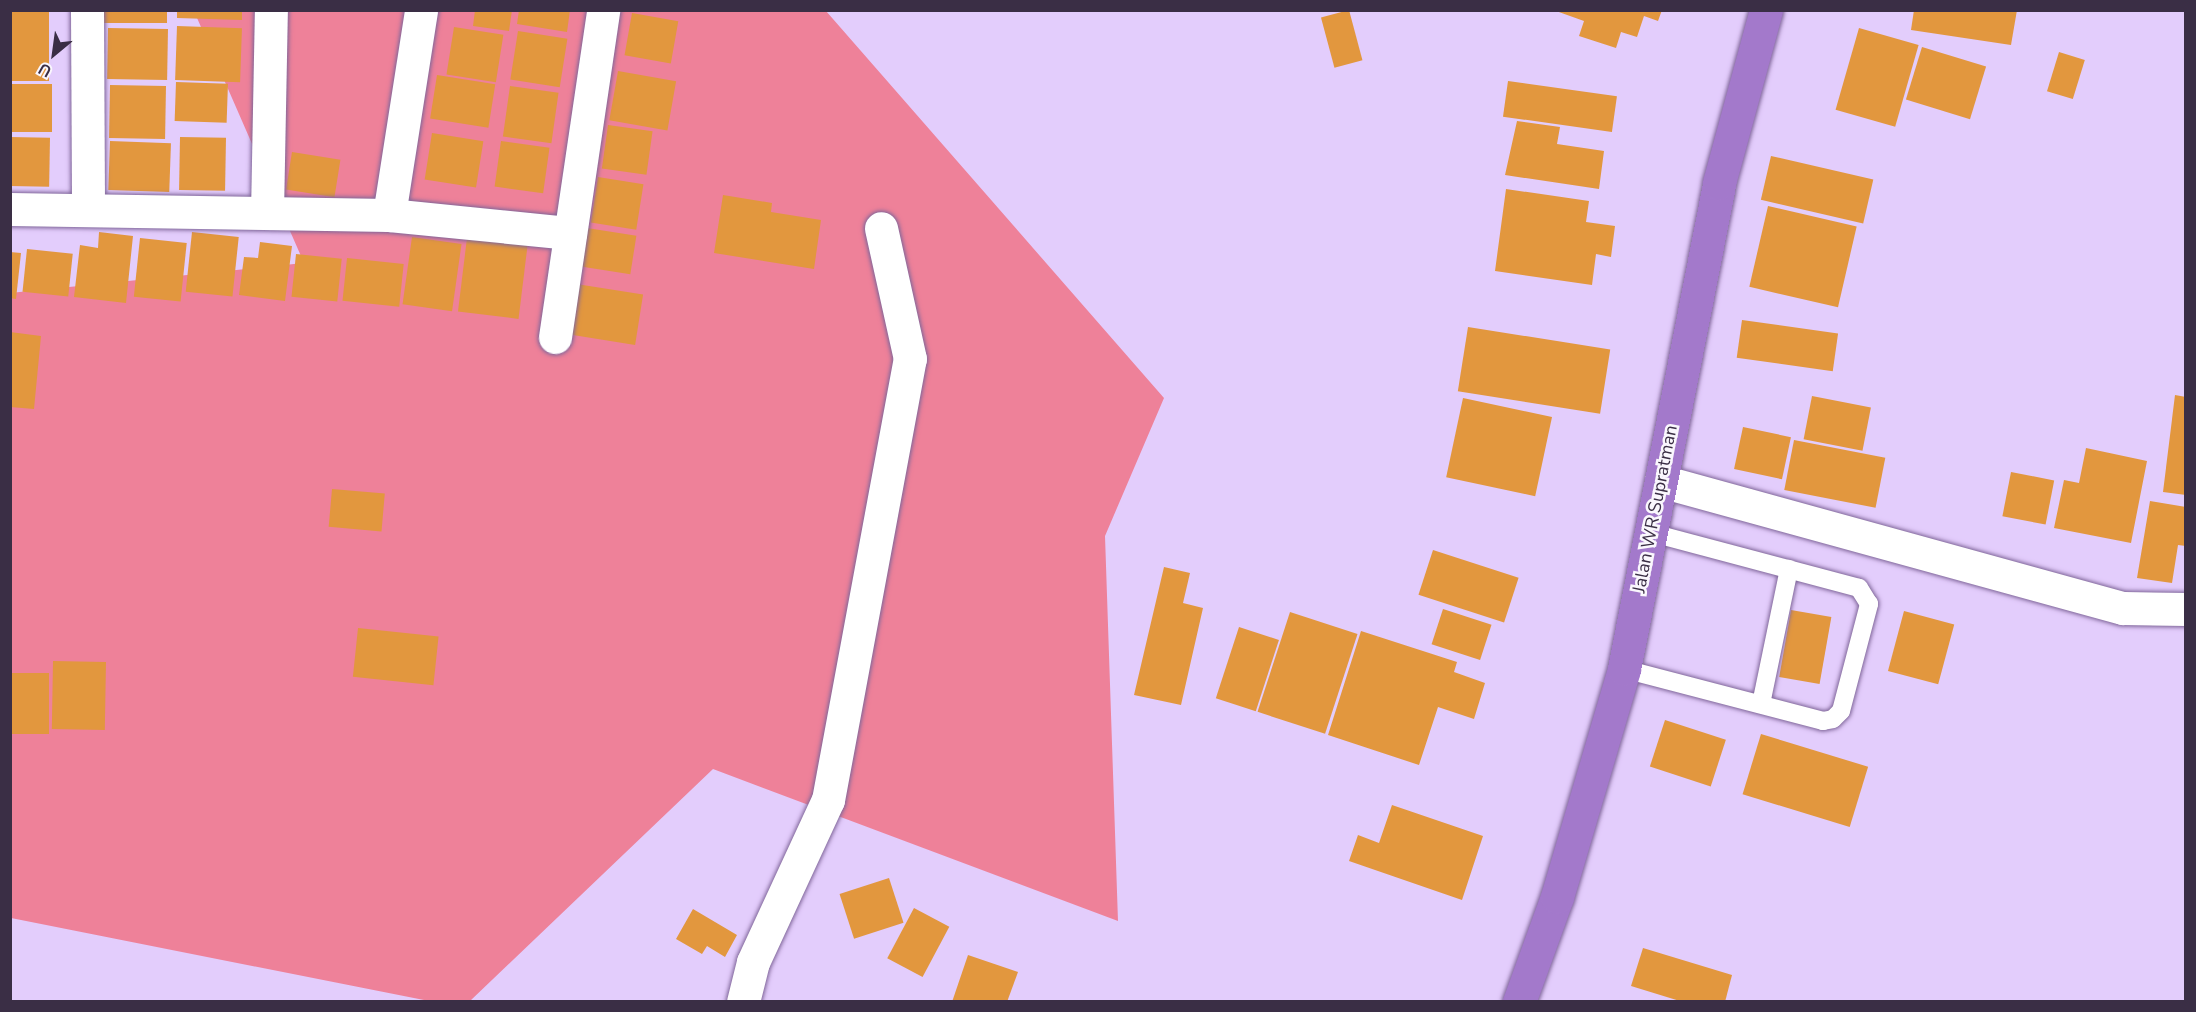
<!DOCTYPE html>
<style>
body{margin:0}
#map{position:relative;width:2196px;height:1012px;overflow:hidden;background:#e3cdfc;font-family:"Nunito Sans",sans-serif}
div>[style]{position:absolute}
.forest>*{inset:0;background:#ee8199}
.building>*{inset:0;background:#e2973e;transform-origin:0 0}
.roads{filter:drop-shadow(0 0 2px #80669a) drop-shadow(0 0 2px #80669a)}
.lane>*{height:18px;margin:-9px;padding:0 9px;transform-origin:9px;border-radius:9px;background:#fff}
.street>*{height:33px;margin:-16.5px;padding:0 16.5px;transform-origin:16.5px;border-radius:16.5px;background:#fff}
.highway>*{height:33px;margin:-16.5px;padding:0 16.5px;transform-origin:16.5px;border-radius:16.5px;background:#a379cb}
span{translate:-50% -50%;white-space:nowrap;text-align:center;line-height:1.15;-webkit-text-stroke:5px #faf7fd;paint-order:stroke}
.street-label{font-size:18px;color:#3a2e45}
.frame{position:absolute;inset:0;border:12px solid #3a2e45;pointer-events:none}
.north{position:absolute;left:24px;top:24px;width:60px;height:60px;-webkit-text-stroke:4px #faf7fd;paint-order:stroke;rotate:209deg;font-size:16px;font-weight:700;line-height:24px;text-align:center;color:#3a2e45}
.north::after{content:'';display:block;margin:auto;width:21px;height:27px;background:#3a2e45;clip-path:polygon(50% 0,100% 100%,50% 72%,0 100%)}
</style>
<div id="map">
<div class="forest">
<i style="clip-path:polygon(194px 11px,826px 11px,1164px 398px,1105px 536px,1118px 921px,713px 769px,470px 1001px,429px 1001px,11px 918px,10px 293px,304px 263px)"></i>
</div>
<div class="building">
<i style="left:10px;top:10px;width:39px;height:71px"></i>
<i style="left:104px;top:10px;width:63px;height:13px"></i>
<i style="clip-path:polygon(177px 10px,242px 10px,242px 20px,177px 18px)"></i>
<i style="clip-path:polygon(475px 10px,512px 10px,509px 31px,473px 26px)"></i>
<i style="clip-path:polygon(519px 10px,570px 10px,567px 32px,517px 24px)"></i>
<i style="left:1349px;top:10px;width:52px;height:29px;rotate:75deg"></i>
<i style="clip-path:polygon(1662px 10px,1658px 21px,1644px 16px,1637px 37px,1621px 32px,1616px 48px,1579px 36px,1584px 21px,1556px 11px)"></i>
<i style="clip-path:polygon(1914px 10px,2017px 10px,2011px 45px,1911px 30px)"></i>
<i style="left:632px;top:13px;width:47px;height:43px;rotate:10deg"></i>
<i style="left:177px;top:26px;width:65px;height:54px;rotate:2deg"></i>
<i style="left:454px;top:27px;width:50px;height:48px;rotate:9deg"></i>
<i style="left:108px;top:28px;width:60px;height:51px;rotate:1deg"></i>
<i style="left:1859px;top:28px;width:62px;height:85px;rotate:16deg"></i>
<i style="left:518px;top:31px;width:50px;height:49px;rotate:9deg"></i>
<i style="left:1922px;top:47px;width:67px;height:55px;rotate:17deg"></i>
<i style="left:2059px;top:52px;width:27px;height:41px;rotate:17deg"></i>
<i style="left:618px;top:71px;width:59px;height:50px;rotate:10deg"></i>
<i style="left:437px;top:75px;width:59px;height:44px;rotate:9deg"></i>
<i style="left:1508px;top:81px;width:110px;height:36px;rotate:8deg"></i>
<i style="left:176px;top:82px;width:52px;height:39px;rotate:2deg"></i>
<i style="left:10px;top:84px;width:42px;height:48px"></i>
<i style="left:110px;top:85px;width:56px;height:53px;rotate:1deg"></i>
<i style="left:510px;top:86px;width:49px;height:51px;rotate:8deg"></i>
<i style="clip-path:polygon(1517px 121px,1560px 127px,1557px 144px,1604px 151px,1599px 189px,1505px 175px)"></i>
<i style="left:608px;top:125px;width:45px;height:44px;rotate:8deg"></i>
<i style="left:432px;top:133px;width:52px;height:47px;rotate:9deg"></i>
<i style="left:10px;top:137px;width:40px;height:49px;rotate:1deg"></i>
<i style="left:180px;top:137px;width:46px;height:53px;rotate:1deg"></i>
<i style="left:110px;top:141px;width:61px;height:49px;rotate:2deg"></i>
<i style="left:501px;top:141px;width:49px;height:46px;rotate:8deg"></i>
<i style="left:292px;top:152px;width:49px;height:38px;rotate:9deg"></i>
<i style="left:1771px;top:156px;width:105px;height:45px;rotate:13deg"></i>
<i style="left:598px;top:177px;width:46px;height:46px;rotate:9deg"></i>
<i style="clip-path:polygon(1506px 189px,1589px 201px,1586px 222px,1615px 226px,1611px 257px,1596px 254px,1592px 285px,1495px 271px)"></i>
<i style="clip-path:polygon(723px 195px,772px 203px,771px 212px,821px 220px,814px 269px,714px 253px)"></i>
<i style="left:1768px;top:206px;width:91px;height:83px;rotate:13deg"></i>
<i style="left:587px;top:228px;width:50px;height:39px;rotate:9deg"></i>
<i style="clip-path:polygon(99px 232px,133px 236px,126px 303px,74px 297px,80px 245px,98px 248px)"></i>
<i style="left:192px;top:232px;width:47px;height:60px;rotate:6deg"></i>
<i style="left:412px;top:237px;width:50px;height:68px;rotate:8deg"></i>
<i style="left:140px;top:238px;width:47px;height:59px;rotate:6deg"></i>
<i style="left:467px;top:238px;width:61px;height:74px;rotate:7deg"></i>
<i style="clip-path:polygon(260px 242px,292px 246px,285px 301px,239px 295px,244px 257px,258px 258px)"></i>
<i style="left:27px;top:249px;width:46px;height:43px;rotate:6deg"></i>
<i style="clip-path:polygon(10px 252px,21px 253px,16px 299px,10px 298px)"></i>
<i style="left:296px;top:254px;width:46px;height:43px;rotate:6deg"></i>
<i style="left:347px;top:258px;width:57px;height:43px;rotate:6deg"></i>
<i style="left:570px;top:283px;width:74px;height:51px;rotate:9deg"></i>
<i style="left:1742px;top:320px;width:97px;height:38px;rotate:8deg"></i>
<i style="left:1468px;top:327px;width:144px;height:65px;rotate:9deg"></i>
<i style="clip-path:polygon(10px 332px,41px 336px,34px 409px,10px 407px)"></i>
<i style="clip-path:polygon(2175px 395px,2186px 397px,2186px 495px,2163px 492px)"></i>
<i style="left:1812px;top:396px;width:60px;height:44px;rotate:11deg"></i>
<i style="left:1463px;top:398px;width:91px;height:81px;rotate:12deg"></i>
<i style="left:1743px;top:427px;width:49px;height:43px;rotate:12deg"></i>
<i style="left:1794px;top:440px;width:93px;height:51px;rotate:11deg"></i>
<i style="clip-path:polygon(2086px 448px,2147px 461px,2131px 543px,2054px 528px,2064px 480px,2079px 483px)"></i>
<i style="left:2011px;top:472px;width:44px;height:45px;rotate:11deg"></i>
<i style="left:332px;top:489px;width:53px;height:38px;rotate:5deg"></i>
<i style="clip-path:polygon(2150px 501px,2186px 507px,2186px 546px,2178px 545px,2172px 583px,2137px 578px)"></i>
<i style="left:1433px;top:550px;width:90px;height:47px;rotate:18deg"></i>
<i style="clip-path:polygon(1164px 567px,1190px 573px,1183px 603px,1203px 608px,1181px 705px,1134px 695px)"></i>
<i style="left:1443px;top:609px;width:51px;height:37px;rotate:18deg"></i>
<i style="left:1791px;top:610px;width:41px;height:68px;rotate:10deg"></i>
<i style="left:1904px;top:611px;width:52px;height:62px;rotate:15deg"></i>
<i style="left:1290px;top:612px;width:71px;height:105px;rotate:18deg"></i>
<i style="left:1239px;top:627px;width:42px;height:75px;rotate:18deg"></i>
<i style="left:358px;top:628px;width:81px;height:49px;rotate:6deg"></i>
<i style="clip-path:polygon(1361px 631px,1457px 662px,1454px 672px,1485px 683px,1474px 719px,1438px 707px,1419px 765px,1328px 735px)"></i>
<i style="left:53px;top:661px;width:53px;height:68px;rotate:1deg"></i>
<i style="left:10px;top:673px;width:39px;height:61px"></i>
<i style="left:1665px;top:720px;width:64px;height:49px;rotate:18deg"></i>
<i style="left:1761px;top:734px;width:112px;height:63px;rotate:17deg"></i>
<i style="clip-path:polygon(1392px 805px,1483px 836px,1462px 900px,1349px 861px,1358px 835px,1379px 843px)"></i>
<i style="left:889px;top:878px;width:47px;height:52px;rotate:72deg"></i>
<i style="left:914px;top:908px;width:40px;height:57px;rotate:28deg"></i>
<i style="clip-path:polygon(693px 909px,737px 935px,725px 957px,707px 946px,702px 954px,676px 939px)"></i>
<i style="clip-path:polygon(1643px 948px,1732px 975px,1725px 1002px,1683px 1002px,1631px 986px)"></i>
<i style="clip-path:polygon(968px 955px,1018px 972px,1007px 1002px,952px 1002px)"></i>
</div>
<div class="roads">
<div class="lane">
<i style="left:1624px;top:669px;width:206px;rotate:14.6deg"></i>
<i style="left:1823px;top:721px;width:10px;rotate:-11deg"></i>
<i style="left:1833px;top:719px;width:11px;rotate:-45deg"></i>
<i style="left:1841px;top:711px;width:111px;rotate:-75.3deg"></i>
<i style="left:1869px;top:604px;width:19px;rotate:-122deg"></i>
<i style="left:1859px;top:588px;width:217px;rotate:-165.1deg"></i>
<i style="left:1761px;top:704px;width:138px;rotate:-78.3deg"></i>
</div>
<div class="street">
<i style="left:87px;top:10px;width:198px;rotate:89.7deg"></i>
<i style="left:10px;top:209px;width:379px;rotate:0.9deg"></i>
<i style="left:389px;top:215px;width:182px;rotate:5.7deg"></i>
<i style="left:267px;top:213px;width:203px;rotate:-88.9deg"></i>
<i style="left:389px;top:215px;width:207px;rotate:-81.1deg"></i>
<i style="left:555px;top:337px;width:331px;rotate:-81.6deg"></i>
<i style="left:1661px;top:481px;width:479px;rotate:15.4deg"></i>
<i style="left:2123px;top:608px;width:63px;rotate:0.9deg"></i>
<i style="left:743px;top:1002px;width:41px;rotate:-76deg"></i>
<i style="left:753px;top:962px;width:179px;rotate:-65.2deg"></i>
<i style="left:828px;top:800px;width:449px;rotate:-79.5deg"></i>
<i style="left:910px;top:359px;width:134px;rotate:-102.5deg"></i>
</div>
<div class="highway">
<i style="left:1519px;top:1002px;width:112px;rotate:-70.1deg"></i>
<i style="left:1557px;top:897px;width:238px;rotate:-73.6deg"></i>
<i style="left:1624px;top:669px;width:495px;rotate:-78.9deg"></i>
<i style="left:1719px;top:183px;width:179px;rotate:-74.8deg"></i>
</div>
</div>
<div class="street-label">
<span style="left:1655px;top:509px;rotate:-79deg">Jalan WR Supratman</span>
</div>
<div class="frame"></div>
<div class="north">U</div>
</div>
